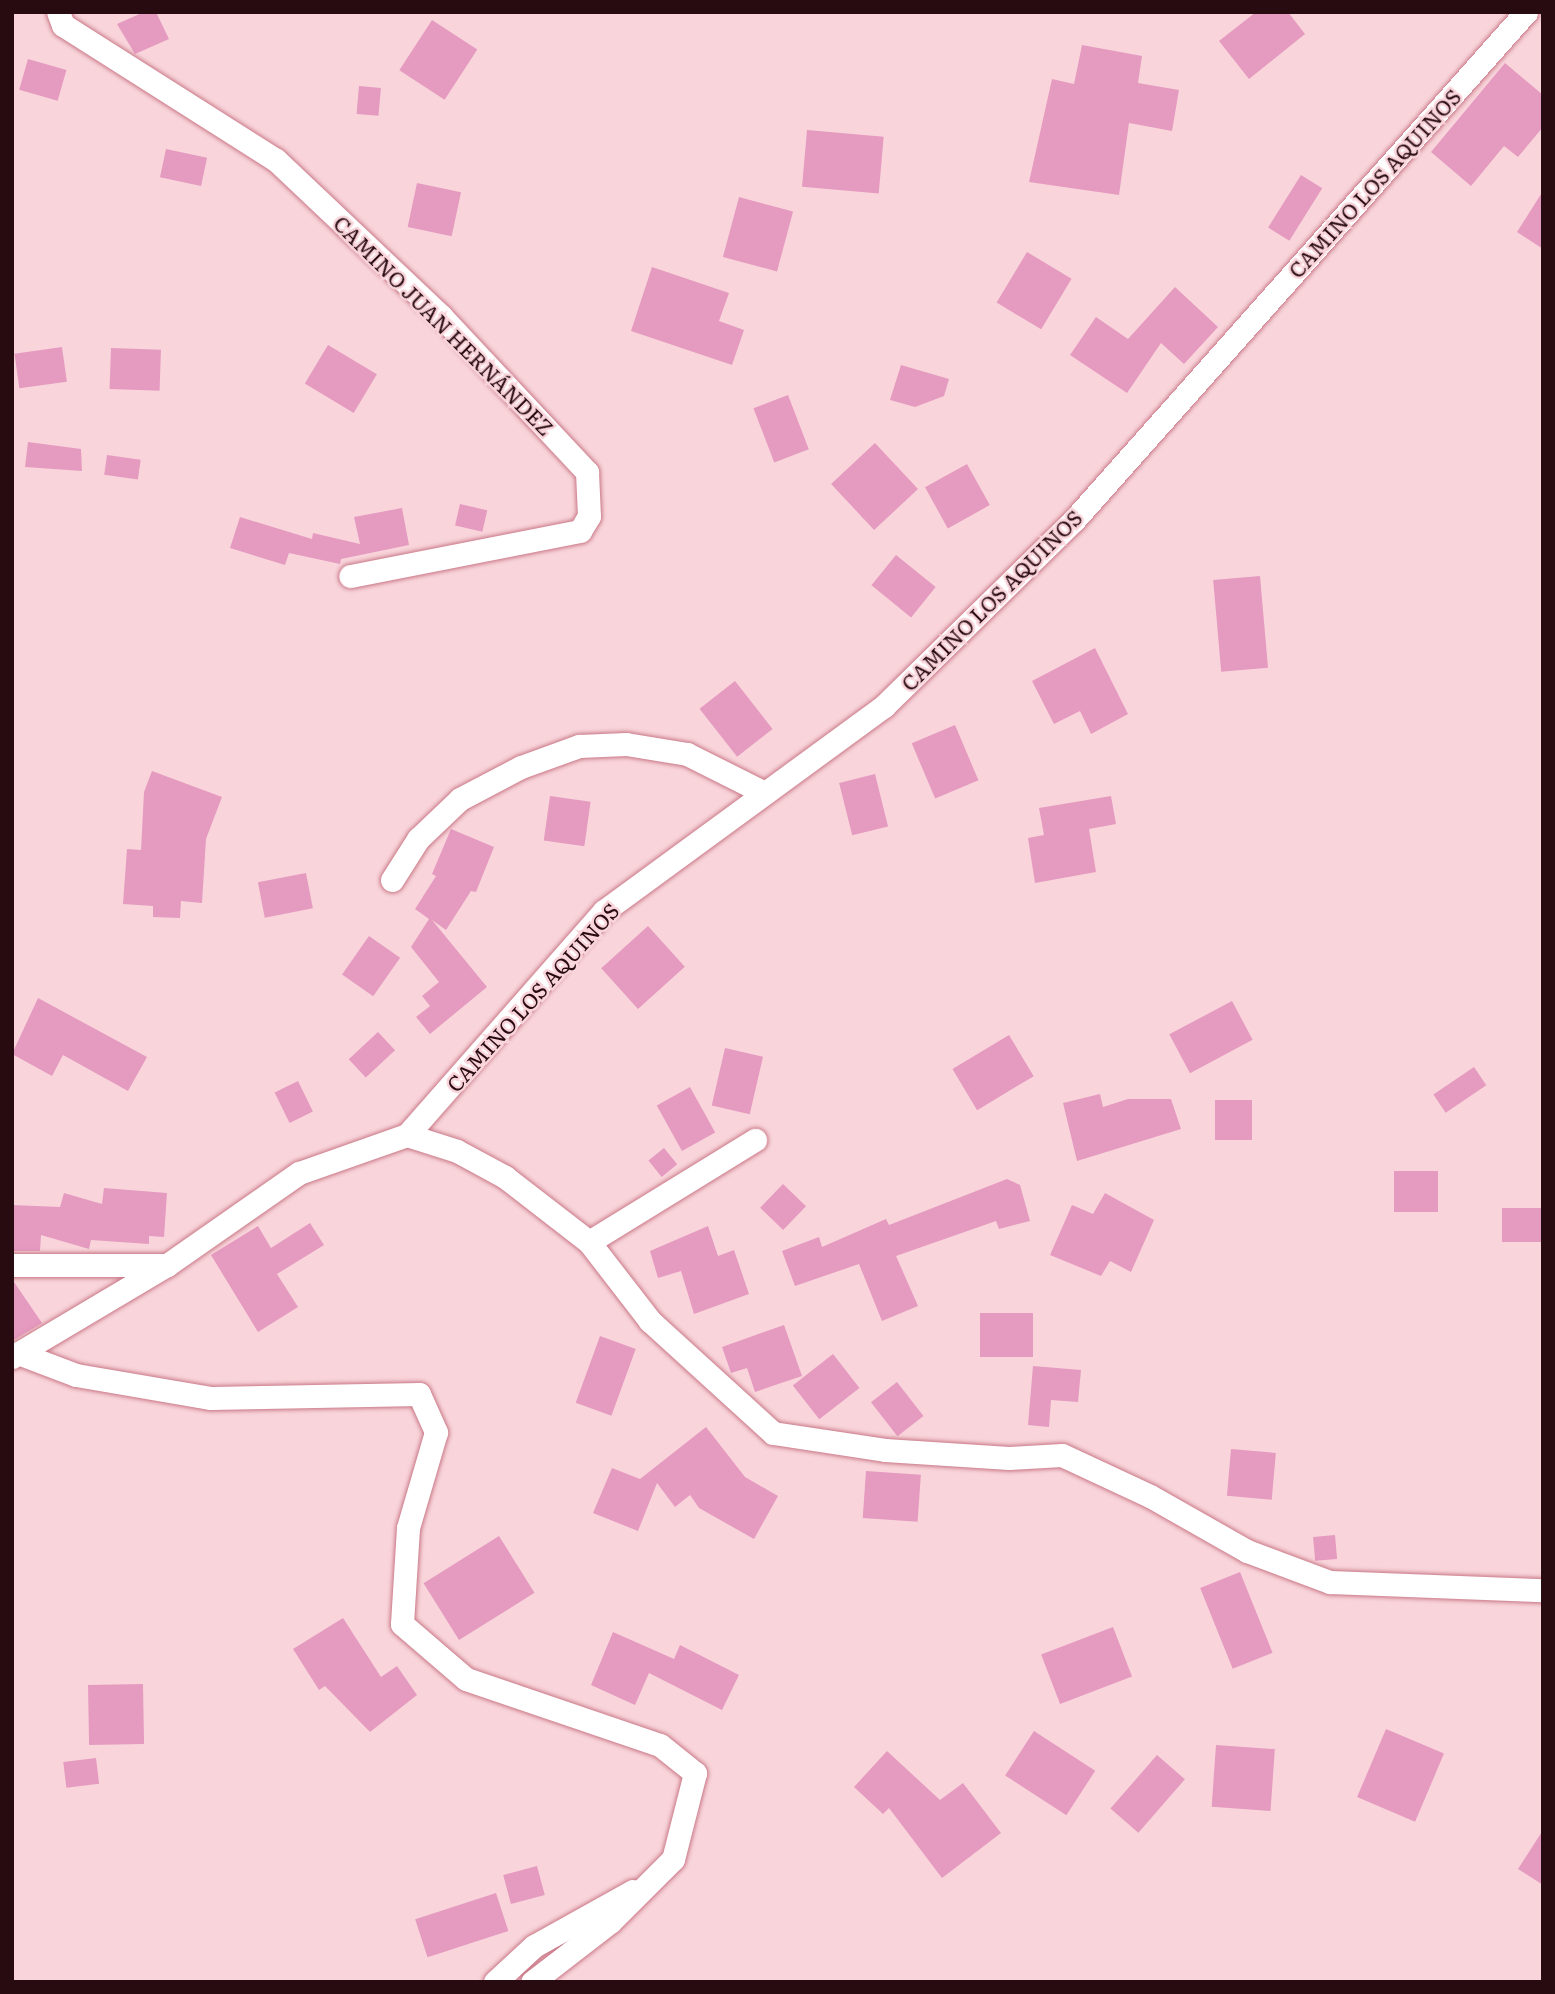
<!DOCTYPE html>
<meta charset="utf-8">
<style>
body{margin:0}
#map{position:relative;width:1555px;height:1994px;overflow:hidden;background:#f9d5db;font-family:Literata,serif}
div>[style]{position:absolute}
.building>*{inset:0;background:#e59ac0;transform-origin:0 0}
.roads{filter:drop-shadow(0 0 2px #c97887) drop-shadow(0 0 2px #c97887)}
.minor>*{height:23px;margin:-11.5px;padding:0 11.5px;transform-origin:11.5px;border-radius:11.5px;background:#fff}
span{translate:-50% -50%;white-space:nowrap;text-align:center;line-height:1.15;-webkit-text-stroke:5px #f9d5db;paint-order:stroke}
.street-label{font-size:21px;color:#280a11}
.frame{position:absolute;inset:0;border:14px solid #280a11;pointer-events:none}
</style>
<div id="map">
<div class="building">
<i style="clip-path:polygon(144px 12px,156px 12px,169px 39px,135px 54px,117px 24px)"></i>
<i style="clip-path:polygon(1256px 12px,1288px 12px,1305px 34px,1249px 79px,1219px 41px)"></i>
<i style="left:432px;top:20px;width:54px;height:60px;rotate:33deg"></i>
<i style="clip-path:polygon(1082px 45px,1142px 56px,1138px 83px,1179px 90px,1172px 131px,1129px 123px,1119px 195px,1029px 182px,1052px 79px,1074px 84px)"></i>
<i style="left:28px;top:59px;width:40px;height:32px;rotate:16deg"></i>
<i style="clip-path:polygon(1505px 63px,1543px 95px,1543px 127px,1518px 157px,1504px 146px,1471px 186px,1431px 152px)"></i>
<i style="left:359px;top:86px;width:22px;height:28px;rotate:5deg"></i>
<i style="left:807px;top:130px;width:77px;height:57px;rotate:5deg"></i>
<i style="left:166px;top:149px;width:42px;height:29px;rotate:12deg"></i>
<i style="left:1301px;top:175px;width:25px;height:62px;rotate:32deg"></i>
<i style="left:417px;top:183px;width:45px;height:45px;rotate:12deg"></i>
<i style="clip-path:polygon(1543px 191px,1543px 249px,1517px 232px)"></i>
<i style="left:739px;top:197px;width:56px;height:62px;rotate:15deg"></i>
<i style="left:1027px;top:252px;width:52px;height:59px;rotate:31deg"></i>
<i style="clip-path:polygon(652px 267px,729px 293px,719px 321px,744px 330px,732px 365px,631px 331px)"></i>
<i style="clip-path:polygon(1175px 287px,1218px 327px,1184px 364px,1161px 343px,1127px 393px,1070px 355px,1096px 317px,1128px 339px)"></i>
<i style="left:328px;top:345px;width:57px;height:45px;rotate:31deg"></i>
<i style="left:62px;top:347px;width:35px;height:48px;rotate:82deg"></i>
<i style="left:111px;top:348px;width:50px;height:41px;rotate:2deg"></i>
<i style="clip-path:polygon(901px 365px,949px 379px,944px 396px,915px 407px,890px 400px)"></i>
<i style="left:788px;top:395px;width:58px;height:37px;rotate:69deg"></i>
<i style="clip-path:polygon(28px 442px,81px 449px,82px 471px,25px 467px)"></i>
<i style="left:875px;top:443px;width:63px;height:60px;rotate:47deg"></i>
<i style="left:107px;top:455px;width:34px;height:20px;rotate:8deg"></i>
<i style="left:967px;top:464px;width:47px;height:48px;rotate:61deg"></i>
<i style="left:460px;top:504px;width:28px;height:22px;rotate:13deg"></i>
<i style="clip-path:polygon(402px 508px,409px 545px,341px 559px,340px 564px,289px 553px,285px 565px,230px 548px,240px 517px,312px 539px,313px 533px,360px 544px,354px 517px)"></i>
<i style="left:896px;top:555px;width:51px;height:39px;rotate:39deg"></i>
<i style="left:1260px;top:576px;width:92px;height:47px;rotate:85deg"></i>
<i style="clip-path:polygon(1095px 648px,1128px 714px,1091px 734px,1080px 711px,1054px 724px,1032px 681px)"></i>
<i style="left:735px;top:681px;width:61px;height:45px;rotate:52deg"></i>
<i style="left:955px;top:725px;width:60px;height:47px;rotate:67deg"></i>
<i style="clip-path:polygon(152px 771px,222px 797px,206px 839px,202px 903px,181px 901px,180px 918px,153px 917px,153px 906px,123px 904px,127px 849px,141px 850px,144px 792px)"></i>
<i style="left:875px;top:774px;width:54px;height:37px;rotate:76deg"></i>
<i style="left:550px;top:796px;width:41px;height:45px;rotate:8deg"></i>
<i style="clip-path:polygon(1111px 796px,1116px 824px,1089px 829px,1096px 872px,1035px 883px,1028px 838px,1044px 835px,1039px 808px)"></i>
<i style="clip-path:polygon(451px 829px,494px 847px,476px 892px,471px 891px,446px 930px,432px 920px,487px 987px,430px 1034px,416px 1017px,430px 1006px,422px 996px,439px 982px,411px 947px,429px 919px,415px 909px,436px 876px,432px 874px)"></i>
<i style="left:306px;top:873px;width:36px;height:49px;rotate:79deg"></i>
<i style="left:648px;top:926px;width:55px;height:63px;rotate:48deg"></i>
<i style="left:369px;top:936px;width:38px;height:47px;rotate:35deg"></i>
<i style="clip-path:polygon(38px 998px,147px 1057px,128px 1091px,63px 1055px,52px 1076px,12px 1054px)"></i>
<i style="left:1232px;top:1001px;width:44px;height:71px;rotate:62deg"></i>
<i style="left:378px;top:1032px;width:25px;height:40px;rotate:47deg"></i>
<i style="left:1009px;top:1035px;width:48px;height:66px;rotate:59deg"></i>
<i style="left:725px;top:1048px;width:39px;height:59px;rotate:13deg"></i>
<i style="left:1474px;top:1067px;width:22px;height:49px;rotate:56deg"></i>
<i style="left:298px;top:1081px;width:34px;height:26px;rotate:64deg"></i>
<i style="left:690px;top:1087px;width:52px;height:38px;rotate:61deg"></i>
<i style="clip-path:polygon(1100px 1094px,1103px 1107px,1128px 1099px,1171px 1099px,1181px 1129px,1077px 1161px,1063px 1103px)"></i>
<i style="left:1215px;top:1100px;width:37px;height:40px"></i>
<i style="left:664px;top:1148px;width:21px;height:20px;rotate:51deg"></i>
<i style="left:1394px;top:1171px;width:44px;height:41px"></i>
<i style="clip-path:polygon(1007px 1179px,1020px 1185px,1030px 1221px,999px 1229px,996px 1221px,896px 1256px,918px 1306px,882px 1321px,859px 1264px,795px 1286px,782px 1251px,819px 1237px,822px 1247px,886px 1219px,889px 1225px)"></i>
<i style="left:783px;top:1184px;width:32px;height:33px;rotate:44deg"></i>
<i style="clip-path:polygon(104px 1188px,167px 1193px,164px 1237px,149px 1236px,149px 1244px,91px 1240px,89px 1249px,41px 1235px,40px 1251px,12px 1251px,12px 1205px,60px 1207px,64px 1193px,102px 1204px)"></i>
<i style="clip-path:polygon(1105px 1193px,1154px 1220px,1131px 1272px,1110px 1261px,1101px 1276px,1050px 1255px,1072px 1205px,1093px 1214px)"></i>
<i style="left:1502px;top:1208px;width:41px;height:34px"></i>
<i style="clip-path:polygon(310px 1223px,324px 1245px,277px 1274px,298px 1307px,258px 1332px,211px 1255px,258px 1226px,271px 1248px)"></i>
<i style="clip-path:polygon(708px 1226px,718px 1256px,734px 1250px,749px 1294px,694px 1314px,681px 1271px,658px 1278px,650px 1251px)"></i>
<i style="clip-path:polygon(12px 1279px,42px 1323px,12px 1341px)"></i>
<i style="left:980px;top:1313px;width:53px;height:44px"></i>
<i style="clip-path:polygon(784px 1325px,802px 1376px,755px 1392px,747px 1368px,731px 1373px,722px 1347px)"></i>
<i style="left:600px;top:1336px;width:38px;height:71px;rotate:20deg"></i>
<i style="left:833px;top:1354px;width:43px;height:51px;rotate:52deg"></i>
<i style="clip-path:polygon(1033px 1366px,1081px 1370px,1078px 1402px,1051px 1400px,1049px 1427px,1028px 1425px)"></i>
<i style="left:897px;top:1382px;width:43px;height:33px;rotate:52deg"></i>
<i style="clip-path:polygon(706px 1427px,745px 1477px,778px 1496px,754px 1539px,699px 1508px,690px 1495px,675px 1507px,657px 1483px,638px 1531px,593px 1513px,612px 1468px,640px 1479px)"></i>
<i style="left:1231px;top:1449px;width:45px;height:47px;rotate:5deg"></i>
<i style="left:866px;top:1471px;width:55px;height:47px;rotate:4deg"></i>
<i style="left:1335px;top:1535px;width:24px;height:22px;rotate:85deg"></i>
<i style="left:499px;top:1536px;width:67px;height:89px;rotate:58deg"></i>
<i style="left:1240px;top:1572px;width:87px;height:43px;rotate:68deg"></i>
<i style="clip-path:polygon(343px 1618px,381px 1677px,397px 1666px,417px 1695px,370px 1732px,325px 1686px,319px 1690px,293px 1649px)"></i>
<i style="left:1113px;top:1627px;width:53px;height:77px;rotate:69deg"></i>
<i style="clip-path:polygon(613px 1632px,674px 1659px,680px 1645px,739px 1675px,722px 1710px,649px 1673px,635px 1705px,591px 1685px)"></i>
<i style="left:143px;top:1684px;width:60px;height:55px;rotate:89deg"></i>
<i style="left:1386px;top:1729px;width:63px;height:74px;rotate:23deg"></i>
<i style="left:1034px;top:1731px;width:73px;height:53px;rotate:33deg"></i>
<i style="left:1216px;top:1745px;width:59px;height:62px;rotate:4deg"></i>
<i style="clip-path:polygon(887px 1751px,940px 1800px,963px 1783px,1001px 1833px,942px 1878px,889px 1808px,883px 1814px,854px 1787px)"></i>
<i style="left:1157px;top:1755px;width:37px;height:71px;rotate:41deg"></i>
<i style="left:96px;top:1758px;width:26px;height:33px;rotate:83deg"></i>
<i style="clip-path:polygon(1543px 1830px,1543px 1885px,1518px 1869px)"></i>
<i style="left:537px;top:1866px;width:30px;height:35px;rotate:75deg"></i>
<i style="left:496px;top:1893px;width:40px;height:85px;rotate:72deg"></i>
</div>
<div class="roads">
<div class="minor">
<i style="left:58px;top:12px;width:14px;rotate:69deg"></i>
<i style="left:63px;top:25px;width:252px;rotate:32.4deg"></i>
<i style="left:276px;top:160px;width:227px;rotate:43.4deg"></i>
<i style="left:441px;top:316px;width:214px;rotate:46.9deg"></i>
<i style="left:587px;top:472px;width:44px;rotate:87.4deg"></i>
<i style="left:589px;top:516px;width:17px;rotate:121deg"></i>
<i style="left:580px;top:531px;width:234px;rotate:168.9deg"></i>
<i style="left:392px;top:880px;width:49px;rotate:-57.6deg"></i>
<i style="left:418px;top:839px;width:58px;rotate:-43.6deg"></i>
<i style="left:460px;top:799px;width:69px;rotate:-27.7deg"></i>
<i style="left:521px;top:767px;width:62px;rotate:-19.9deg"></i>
<i style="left:579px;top:746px;width:47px;rotate:-2.4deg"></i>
<i style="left:626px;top:744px;width:62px;rotate:9.3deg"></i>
<i style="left:687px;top:754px;width:87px;rotate:26.6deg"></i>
<i style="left:407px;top:1135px;width:298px;rotate:-48.7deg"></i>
<i style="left:604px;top:911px;width:347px;rotate:-36.2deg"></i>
<i style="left:884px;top:706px;width:266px;rotate:-44.4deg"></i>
<i style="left:1074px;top:520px;width:680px;rotate:-48.34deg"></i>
<i style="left:589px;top:1242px;width:195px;rotate:-31.6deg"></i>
<i style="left:12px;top:1265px;width:155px"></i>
<i style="left:167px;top:1265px;width:161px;rotate:-34.9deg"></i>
<i style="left:299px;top:1173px;width:114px;rotate:-19.4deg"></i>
<i style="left:407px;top:1135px;width:52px;rotate:17.7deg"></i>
<i style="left:457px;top:1151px;width:55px;rotate:28.4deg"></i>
<i style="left:505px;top:1177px;width:106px;rotate:37.7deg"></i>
<i style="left:589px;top:1242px;width:100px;rotate:52.3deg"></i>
<i style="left:650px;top:1321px;width:166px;rotate:42.3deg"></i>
<i style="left:773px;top:1433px;width:113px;rotate:8.6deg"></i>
<i style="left:885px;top:1450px;width:124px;rotate:3.7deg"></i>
<i style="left:1009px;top:1458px;width:53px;rotate:-3.2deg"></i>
<i style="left:1062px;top:1455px;width:97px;rotate:25deg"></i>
<i style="left:1150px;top:1496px;width:112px;rotate:29.6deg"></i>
<i style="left:1247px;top:1551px;width:89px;rotate:20.5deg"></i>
<i style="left:1330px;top:1582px;width:213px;rotate:2.2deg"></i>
<i style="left:18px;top:1353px;width:62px;rotate:20.8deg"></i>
<i style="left:76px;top:1375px;width:137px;rotate:9.7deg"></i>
<i style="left:211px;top:1398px;width:208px;rotate:-1.1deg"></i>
<i style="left:419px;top:1394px;width:42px;rotate:65.9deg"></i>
<i style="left:436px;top:1432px;width:100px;rotate:106.3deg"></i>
<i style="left:408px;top:1528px;width:96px;rotate:93.6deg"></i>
<i style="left:402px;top:1624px;width:84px;rotate:40.7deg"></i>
<i style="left:466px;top:1679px;width:205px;rotate:18.8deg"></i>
<i style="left:660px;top:1745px;width:45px;rotate:38.7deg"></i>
<i style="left:695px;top:1773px;width:89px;rotate:104.3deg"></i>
<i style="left:673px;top:1859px;width:89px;rotate:135deg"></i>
<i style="left:610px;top:1922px;width:98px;rotate:142.4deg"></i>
<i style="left:12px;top:1357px;width:180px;rotate:-30.7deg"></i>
<i style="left:495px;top:1982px;width:53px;rotate:-42.7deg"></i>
<i style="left:534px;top:1946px;width:113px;rotate:-29.1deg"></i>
</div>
</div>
<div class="street-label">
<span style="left:1374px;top:183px;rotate:-48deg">CAMINO LOS AQUINOS</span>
<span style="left:444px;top:325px;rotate:45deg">CAMINO JUAN HERNÁNDEZ</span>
<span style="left:991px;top:600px;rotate:-45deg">CAMINO LOS AQUINOS</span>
<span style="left:532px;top:997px;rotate:-48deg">CAMINO LOS AQUINOS</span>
</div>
<div class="frame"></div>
</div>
